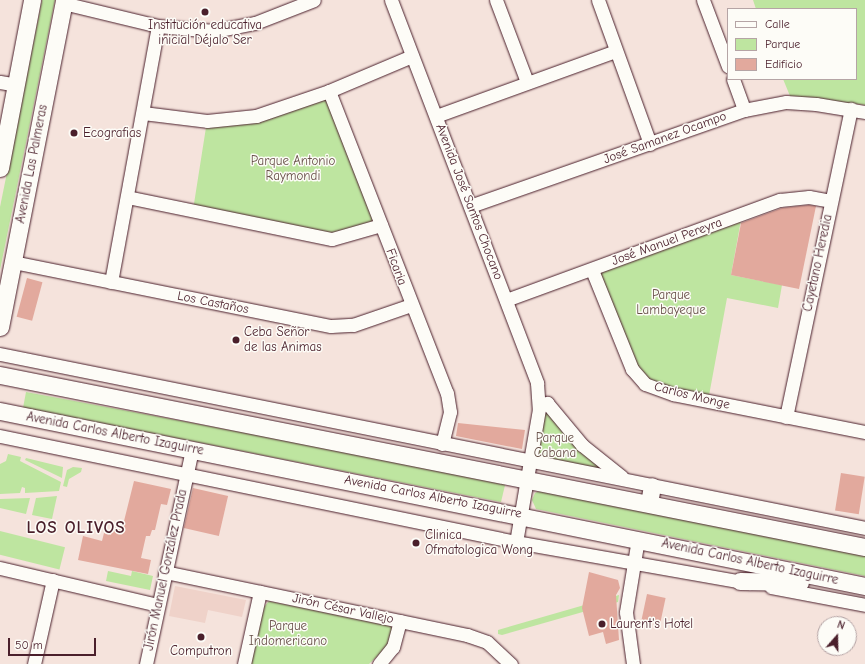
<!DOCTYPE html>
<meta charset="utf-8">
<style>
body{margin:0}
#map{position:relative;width:865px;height:664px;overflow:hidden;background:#f5e3dc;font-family:"Comic Neue",sans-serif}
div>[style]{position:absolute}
.built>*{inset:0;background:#efd2c9}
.green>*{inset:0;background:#bee5a0;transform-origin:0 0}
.building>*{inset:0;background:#e2a99d;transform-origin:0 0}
.roads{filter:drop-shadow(0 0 1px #4a1f2b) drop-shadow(0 0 1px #4a1f2b)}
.minor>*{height:13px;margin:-6.5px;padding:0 6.5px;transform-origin:6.5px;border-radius:6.5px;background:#fdfcf7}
.major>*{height:17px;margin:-8.5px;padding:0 8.5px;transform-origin:8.5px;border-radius:8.5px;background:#fdfcf7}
.dots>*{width:11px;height:11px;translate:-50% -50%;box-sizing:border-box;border:2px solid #fdfcf7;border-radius:50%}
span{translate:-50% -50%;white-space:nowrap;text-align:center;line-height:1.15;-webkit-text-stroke:3px #fdfcf7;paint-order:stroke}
.poi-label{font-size:13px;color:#4a1f2b}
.left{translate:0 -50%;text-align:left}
.street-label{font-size:13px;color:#4a1f2b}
.park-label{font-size:13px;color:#675048}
.district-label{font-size:17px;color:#4a1f2b;font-weight:700;letter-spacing:1px}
.legend{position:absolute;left:727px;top:8px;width:130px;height:72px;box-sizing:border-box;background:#fdfcf7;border:1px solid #b5a4a5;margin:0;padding:5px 7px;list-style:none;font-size:12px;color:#4a1f2b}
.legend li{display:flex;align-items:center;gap:8px;height:20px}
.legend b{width:20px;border:1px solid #b5a4a5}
.north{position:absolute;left:817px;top:616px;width:40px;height:40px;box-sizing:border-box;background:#fdfcf7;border:1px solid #b5a4a5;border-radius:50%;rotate:20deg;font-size:11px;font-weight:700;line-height:16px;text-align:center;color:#4a1f2b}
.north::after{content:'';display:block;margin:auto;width:14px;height:18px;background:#4a1f2b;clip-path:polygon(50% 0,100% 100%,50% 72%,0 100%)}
.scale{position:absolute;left:8px;top:638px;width:88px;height:18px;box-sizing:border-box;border:2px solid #4a1f2b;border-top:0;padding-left:5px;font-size:12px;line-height:14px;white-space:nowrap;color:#4a1f2b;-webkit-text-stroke:3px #fdfcf7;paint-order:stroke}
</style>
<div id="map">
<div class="built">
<i style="clip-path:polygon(175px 586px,246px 600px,242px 617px,208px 610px,205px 623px,169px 616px)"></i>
</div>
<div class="green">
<i style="clip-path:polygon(42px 0,55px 0,0 270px,0 207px)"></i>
<i style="clip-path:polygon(753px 0,865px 0,865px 105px,790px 96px,783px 79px,856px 79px,856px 9px,756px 9px)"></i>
<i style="clip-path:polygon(329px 91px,381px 225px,344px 238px,193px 210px,207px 121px,234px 119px)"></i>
<i style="clip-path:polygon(741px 220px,731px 275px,782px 285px,778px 308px,727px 298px,708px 401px,645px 384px,592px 270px)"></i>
<i style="clip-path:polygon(26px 392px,506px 481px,501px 502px,23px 408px)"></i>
<i style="clip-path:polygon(546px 409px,585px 454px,606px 474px,540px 457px,537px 453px)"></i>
<i style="clip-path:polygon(8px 454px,21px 457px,20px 461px,61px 482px,59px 491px,25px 493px,25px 488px,22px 487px,20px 493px,0 494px,0 464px,6px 461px)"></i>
<i style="clip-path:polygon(26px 458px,63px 467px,62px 478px,25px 460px)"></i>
<i style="clip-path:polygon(73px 467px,82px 468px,81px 472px,69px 479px,67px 487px,63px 486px,67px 470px)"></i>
<i style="clip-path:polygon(543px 489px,865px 556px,865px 576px,536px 509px,532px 500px,535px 493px)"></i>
<i style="clip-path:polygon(57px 496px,52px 519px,32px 515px,36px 498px)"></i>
<i style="clip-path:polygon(30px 498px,26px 514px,0 508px,0 499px)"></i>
<i style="left:0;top:531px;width:67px;height:23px;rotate:14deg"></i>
<i style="clip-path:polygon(108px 571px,131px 576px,132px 571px,153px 576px,150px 590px,106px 581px)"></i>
<i style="clip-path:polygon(619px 595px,618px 602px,502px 635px,498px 634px,498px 630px)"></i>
<i style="clip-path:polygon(269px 601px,391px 626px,393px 630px,387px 647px,369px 664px,251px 664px,264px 607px)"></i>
</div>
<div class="building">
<i style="clip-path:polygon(809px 205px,816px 206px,799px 289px,731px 275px,741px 223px,782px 208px)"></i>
<i style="left:27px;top:278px;width:16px;height:40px;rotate:15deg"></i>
<i style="clip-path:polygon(458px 423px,525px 430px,522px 449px,456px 436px)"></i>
<i style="left:841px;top:473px;width:24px;height:38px;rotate:9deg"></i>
<i style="clip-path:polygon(134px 481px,171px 489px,167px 505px,161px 504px,155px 530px,152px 530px,150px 536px,146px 536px,141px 558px,151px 560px,148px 574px,78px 560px,83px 536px,102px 541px,104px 533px,111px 535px,113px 527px,122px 529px)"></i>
<i style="left:193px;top:488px;width:36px;height:41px;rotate:13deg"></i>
<i style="clip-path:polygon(589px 572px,618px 580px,620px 588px,616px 595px,619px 640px,606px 644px,603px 632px,589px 636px,582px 608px)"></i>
<i style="left:647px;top:594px;width:19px;height:26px;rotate:12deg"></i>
</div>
<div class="roads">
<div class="minor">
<i style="left:391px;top:0;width:410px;rotate:69.1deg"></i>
<i style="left:537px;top:383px;width:26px;rotate:86deg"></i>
<i style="left:539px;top:409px;width:135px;rotate:99.8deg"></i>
<i style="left:496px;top:0;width:88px;rotate:69.3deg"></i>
<i style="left:598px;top:0;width:153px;rotate:70.1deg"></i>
<i style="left:703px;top:0;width:71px;rotate:69.3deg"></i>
<i style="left:63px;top:3px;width:98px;rotate:13.6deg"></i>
<i style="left:158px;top:26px;width:56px;rotate:5.1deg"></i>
<i style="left:214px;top:31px;width:42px;rotate:-11deg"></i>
<i style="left:255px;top:23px;width:63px;rotate:-21.3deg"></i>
<i style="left:733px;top:79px;width:33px;rotate:70deg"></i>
<i style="left:0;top:82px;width:17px;rotate:10deg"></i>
<i style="left:329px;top:91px;width:324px;rotate:68.7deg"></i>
<i style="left:447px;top:393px;width:19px;rotate:81deg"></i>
<i style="left:450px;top:412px;width:33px;rotate:104deg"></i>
<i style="left:143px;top:113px;width:64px;rotate:7.1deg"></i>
<i style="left:207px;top:121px;width:49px;rotate:-5.8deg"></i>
<i style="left:256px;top:116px;width:77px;rotate:-18.9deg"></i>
<i style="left:329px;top:91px;width:90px;rotate:-22.9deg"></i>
<i style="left:436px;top:116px;width:191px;rotate:-19.9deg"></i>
<i style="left:127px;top:197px;width:209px;rotate:11.6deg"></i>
<i style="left:332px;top:239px;width:51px;rotate:-15.9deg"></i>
<i style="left:470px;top:206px;width:290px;rotate:-19.3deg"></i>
<i style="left:744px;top:110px;width:43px;rotate:-10.8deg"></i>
<i style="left:786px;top:102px;width:30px;rotate:4deg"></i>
<i style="left:816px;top:104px;width:50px;rotate:9.3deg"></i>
<i style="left:13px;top:262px;width:324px;rotate:11.4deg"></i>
<i style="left:331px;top:326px;width:22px;rotate:-3deg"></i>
<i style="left:353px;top:325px;width:61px;rotate:-19deg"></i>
<i style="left:592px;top:270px;width:107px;rotate:68deg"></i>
<i style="left:632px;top:369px;width:20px;rotate:49deg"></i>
<i style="left:645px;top:384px;width:30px;rotate:20deg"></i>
<i style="left:673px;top:394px;width:196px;rotate:11.2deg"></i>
<i style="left:111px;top:282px;width:260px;rotate:-79.6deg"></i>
<i style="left:506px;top:300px;width:292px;rotate:-20.1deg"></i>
<i style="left:780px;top:200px;width:29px;rotate:-6deg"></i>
<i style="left:809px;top:197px;width:22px;rotate:10deg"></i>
<i style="left:0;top:354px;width:882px;rotate:11.37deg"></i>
<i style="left:540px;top:406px;width:8px;rotate:-23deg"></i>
<i style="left:547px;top:403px;width:55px;rotate:50.2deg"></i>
<i style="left:582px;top:445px;width:51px;rotate:38.7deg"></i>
<i style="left:786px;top:417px;width:315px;rotate:-78.1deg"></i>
<i style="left:0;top:436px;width:527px;rotate:11.61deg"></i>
<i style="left:516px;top:542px;width:236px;rotate:10deg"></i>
<i style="left:0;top:568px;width:162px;rotate:13.2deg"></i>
<i style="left:165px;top:572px;width:309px;rotate:11.8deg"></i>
<i style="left:467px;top:635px;width:21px;rotate:19deg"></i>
<i style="left:487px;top:642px;width:33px;rotate:43deg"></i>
<i style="left:771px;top:587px;width:96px;rotate:10.8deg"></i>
<i style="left:34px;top:664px;width:86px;rotate:-77.3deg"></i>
<i style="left:146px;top:664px;width:220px;rotate:-77.9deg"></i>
<i style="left:244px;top:664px;width:74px;rotate:-77.5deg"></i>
<i style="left:379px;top:664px;width:22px;rotate:-51deg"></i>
<i style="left:393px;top:647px;width:27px;rotate:-75deg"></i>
<i style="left:633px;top:664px;width:52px;rotate:-97.7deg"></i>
<i style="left:626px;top:612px;width:74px;rotate:-80.7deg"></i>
</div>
<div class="major">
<i style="left:0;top:168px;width:171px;rotate:-79.2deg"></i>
<i style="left:0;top:327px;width:333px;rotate:-78.9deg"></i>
<i style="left:0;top:375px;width:882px;rotate:11.25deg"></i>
<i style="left:0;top:411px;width:883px;rotate:11.44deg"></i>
<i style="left:649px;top:503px;width:17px;rotate:-80deg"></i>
<i style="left:740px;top:581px;width:60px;rotate:1deg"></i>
</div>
</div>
<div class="dots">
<i style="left:205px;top:12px;background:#4a1f2b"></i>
<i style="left:74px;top:133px;background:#4a1f2b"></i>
<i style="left:236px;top:340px;background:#4a1f2b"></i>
<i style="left:416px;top:543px;background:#4a1f2b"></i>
<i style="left:602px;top:624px;background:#4a1f2b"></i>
<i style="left:201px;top:637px;background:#4a1f2b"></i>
</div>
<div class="poi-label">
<span style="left:205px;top:33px">Institución educativa<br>inicial Déjalo Ser</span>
<span class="left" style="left:83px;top:133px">Ecografias</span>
<span class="left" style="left:244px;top:340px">Ceba Señor<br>de las Animas</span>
<span class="left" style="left:425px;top:543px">Clinica<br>Ofmatologica Wong</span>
<span class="left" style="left:610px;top:624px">Laurent's Hotel</span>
<span style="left:201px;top:651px">Computron</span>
</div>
<div class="street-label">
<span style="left:665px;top:138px;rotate:-20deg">José Samanez Ocampo</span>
<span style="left:32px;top:164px;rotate:-79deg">Avenida Las Palmeras</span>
<span style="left:469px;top:202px;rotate:69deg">Avenida José Santos Chocano</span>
<span style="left:667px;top:242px;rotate:-20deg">José Manuel Pereyra</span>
<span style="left:818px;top:263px;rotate:-78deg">Cayetano Heredia</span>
<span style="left:396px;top:267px;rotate:70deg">Ficaria</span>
<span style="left:213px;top:303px;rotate:11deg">Los Castaños</span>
<span style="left:692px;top:396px;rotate:14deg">Carlos Monge</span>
<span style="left:115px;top:434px;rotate:11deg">Avenida Carlos Alberto Izaguirre</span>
<span style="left:433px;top:497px;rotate:11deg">Avenida Carlos Alberto Izaguirre</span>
<span style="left:750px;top:562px;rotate:12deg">Avenida Carlos Alberto Izaguirre</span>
<span style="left:166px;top:570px;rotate:-78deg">Jirón Manuel González Prada</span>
<span style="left:343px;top:609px;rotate:12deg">Jirón César Vallejo</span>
</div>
<div class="park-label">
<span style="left:293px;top:169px">Parque Antonio<br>Raymondi</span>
<span style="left:671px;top:303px">Parque<br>Lambayeque</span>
<span style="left:555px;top:446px">Parque<br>Cabana</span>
<span style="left:288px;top:634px">Parque<br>Indomericano</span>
</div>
<div class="district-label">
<span style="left:76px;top:528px">LOS OLIVOS</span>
</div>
<ul class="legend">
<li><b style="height:5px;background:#fdfcf7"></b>Calle</li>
<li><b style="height:11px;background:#bee5a0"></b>Parque</li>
<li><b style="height:11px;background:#e2a99d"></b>Edificio</li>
</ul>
<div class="north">N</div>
<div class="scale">50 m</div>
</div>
